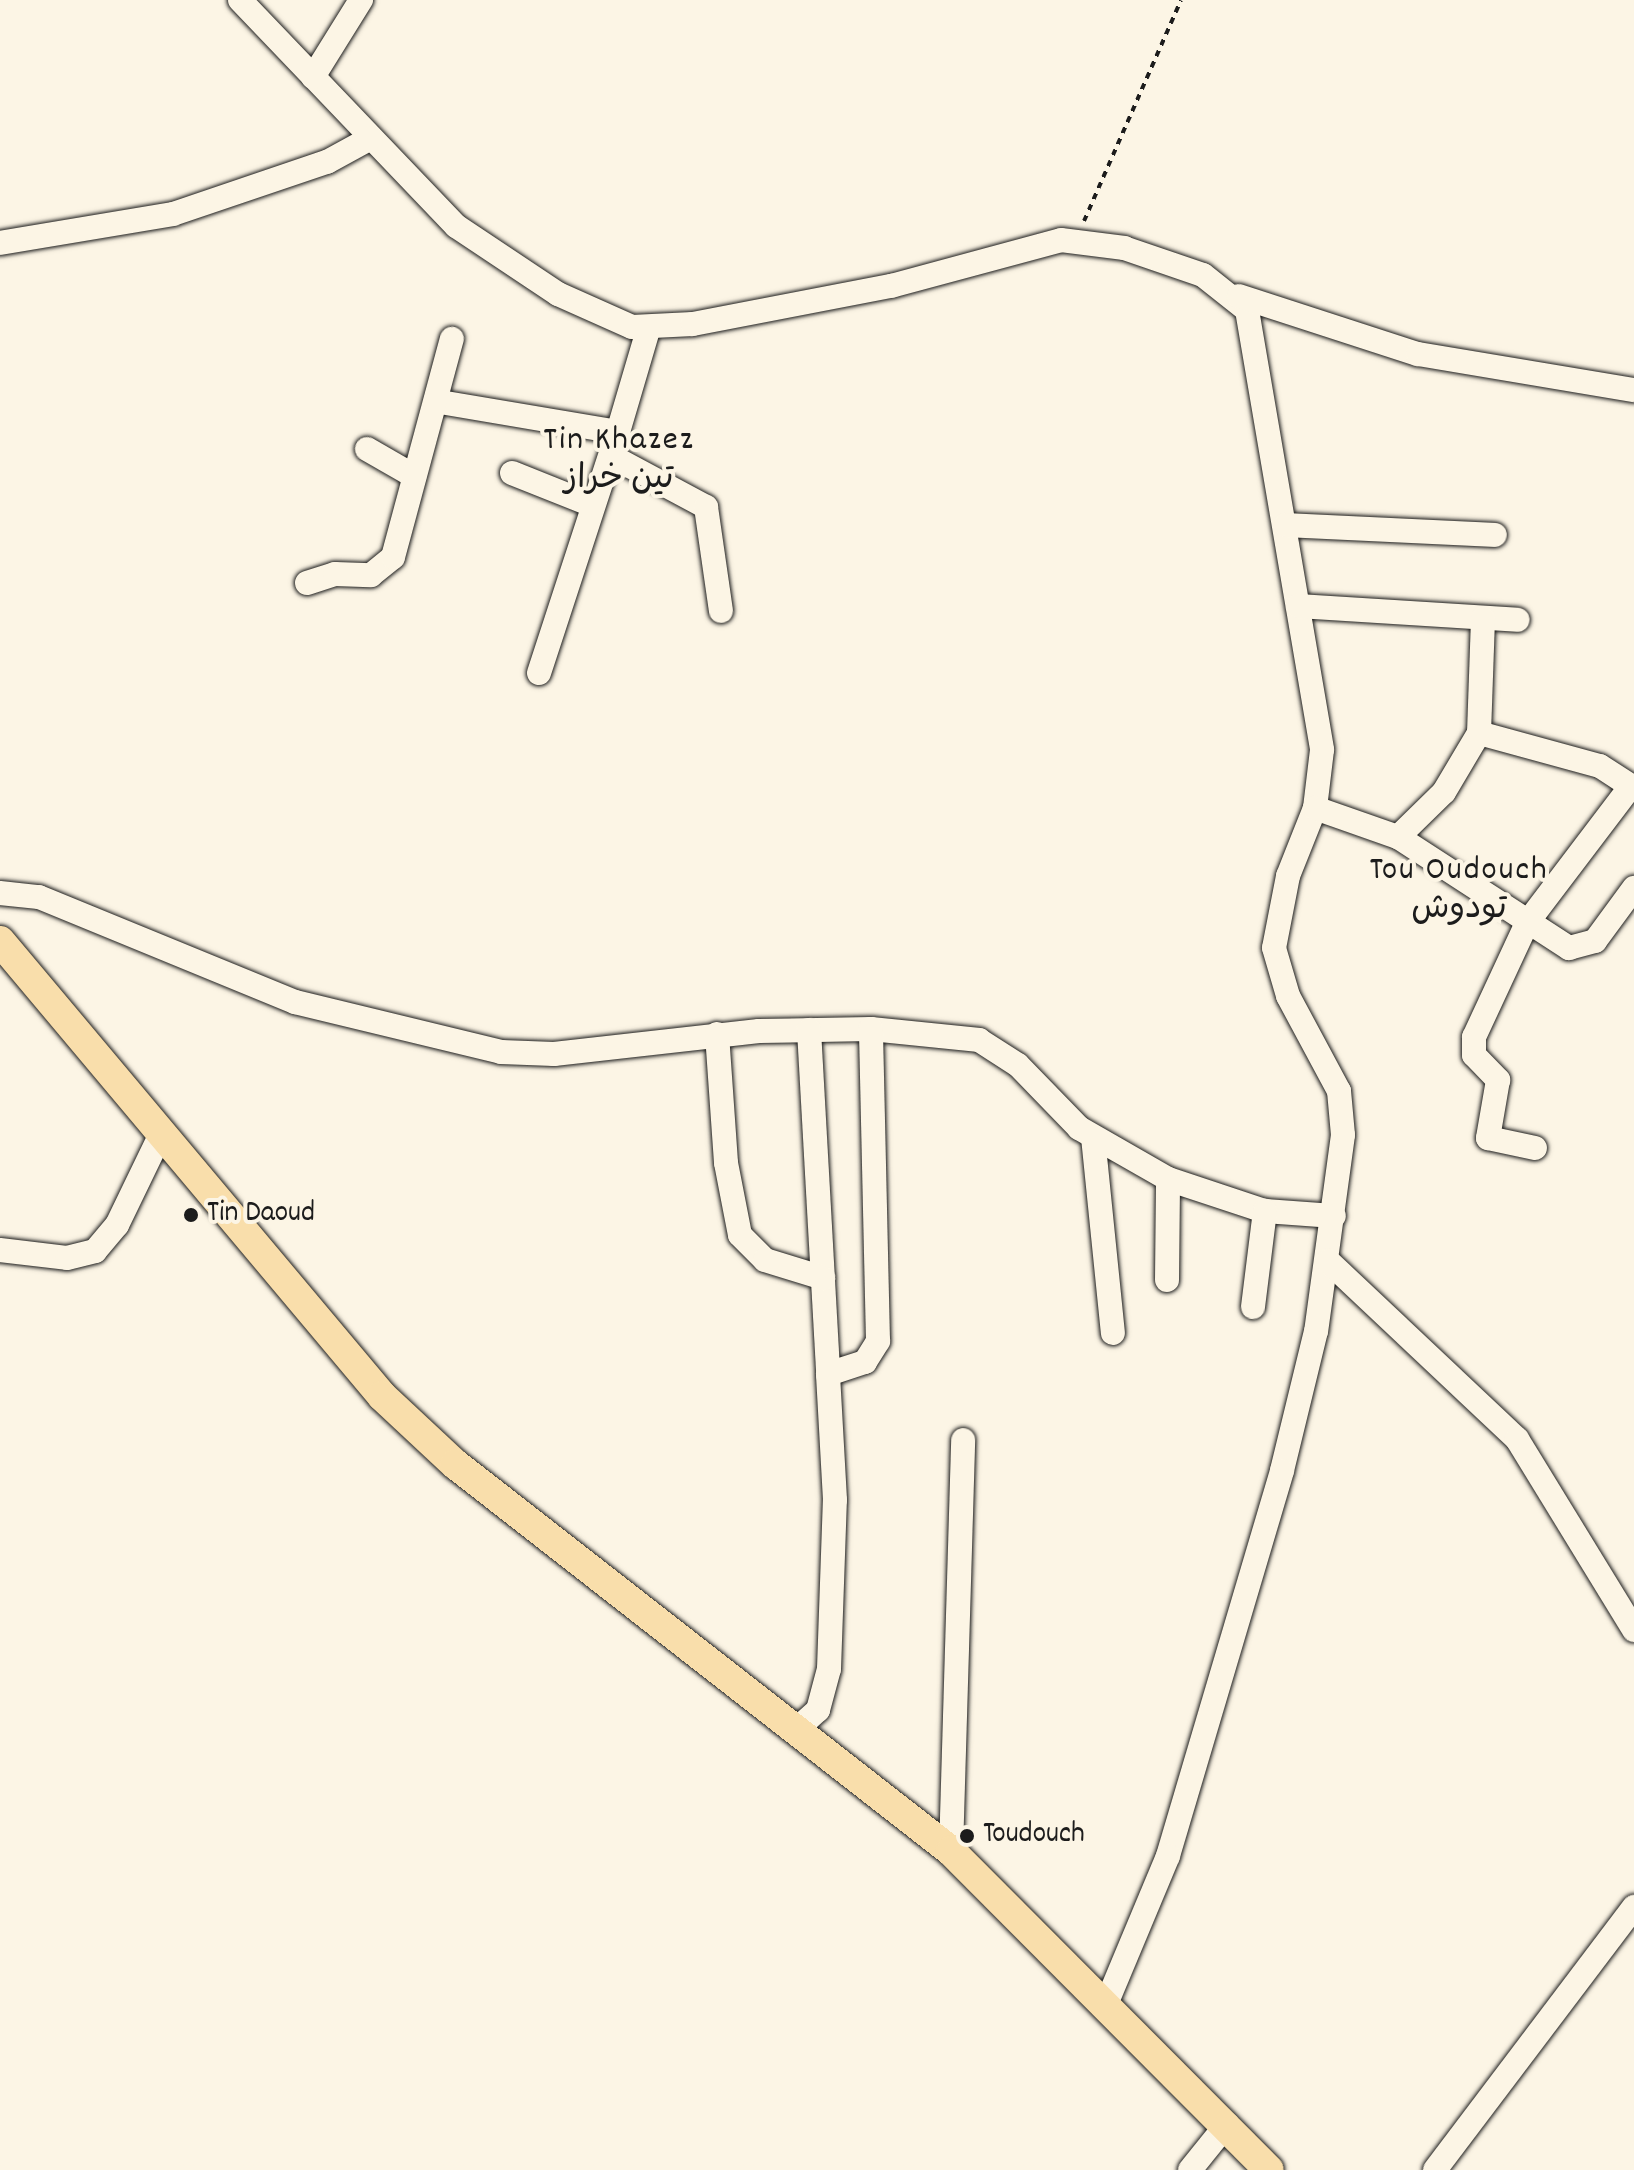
<!DOCTYPE html>
<meta charset="utf-8">
<style>
body{margin:0}
#map{position:relative;width:1634px;height:2170px;overflow:hidden;background:#fcf5e5;font-family:Dekko,"Playpen Sans Arabic",sans-serif}
div>[style]{position:absolute}
.path>*{height:4px;margin-top:-2px;transform-origin:0;background:repeating-linear-gradient(90deg,#1c1c1c 0 6px,transparent 0 12px)}
.roads{filter:drop-shadow(0 0 2px #1c1c1c) drop-shadow(0 0 2px #1c1c1c)}
.minor>*{height:24px;margin:-12px;padding:0 12px;transform-origin:12px;border-radius:12px;background:#fcf5e5}
.major>*{height:30px;margin:-15px;padding:0 15px;transform-origin:15px;border-radius:15px;background:#f9deab}
.dots>*{width:22px;height:22px;translate:-50% -50%;box-sizing:border-box;border:4px solid #fcf5e5;border-radius:50%}
span{translate:-50% -50%;white-space:nowrap;text-align:center;line-height:1.15;-webkit-text-stroke:8px #fcf5e5;paint-order:stroke}
.poi-label{font-size:30px;color:#1c1c1c}
.left{translate:0 -50%;text-align:left}
.quarter-label{font-size:34px;color:#1c1c1c;letter-spacing:2px}
</style>
<div id="map">
<div class="path">
<i style="left:1084px;top:221px;width:241px;rotate:-66.3deg"></i>
</div>
<div class="roads">
<div class="minor">
<i style="left:240px;top:0;width:313px;rotate:46.3deg"></i>
<i style="left:456px;top:226px;width:123px;rotate:33.7deg"></i>
<i style="left:558px;top:294px;width:81px;rotate:24deg"></i>
<i style="left:632px;top:327px;width:61px;rotate:-2.8deg"></i>
<i style="left:693px;top:324px;width:202px;rotate:-10.9deg"></i>
<i style="left:891px;top:286px;width:176px;rotate:-15.1deg"></i>
<i style="left:1061px;top:240px;width:64px;rotate:7.2deg"></i>
<i style="left:1124px;top:248px;width:83px;rotate:18.9deg"></i>
<i style="left:1203px;top:275px;width:56px;rotate:38.5deg"></i>
<i style="left:1247px;top:310px;width:446px;rotate:80.3deg"></i>
<i style="left:1322px;top:750px;width:58px;rotate:96.9deg"></i>
<i style="left:1315px;top:808px;width:73px;rotate:111.7deg"></i>
<i style="left:1288px;top:876px;width:73px;rotate:101deg"></i>
<i style="left:1274px;top:948px;width:50px;rotate:73.7deg"></i>
<i style="left:1288px;top:996px;width:108px;rotate:61.8deg"></i>
<i style="left:1339px;top:1091px;width:44px;rotate:84.8deg"></i>
<i style="left:1343px;top:1135px;width:198px;rotate:97.8deg"></i>
<i style="left:1316px;top:1331px;width:144px;rotate:103.7deg"></i>
<i style="left:1282px;top:1471px;width:402px;rotate:106.5deg"></i>
<i style="left:1168px;top:1856px;width:158px;rotate:112.7deg"></i>
<i style="left:313px;top:77px;width:91px;rotate:-58.1deg"></i>
<i style="left:0;top:243px;width:175px;rotate:-9.5deg"></i>
<i style="left:173px;top:214px;width:163px;rotate:-18.7deg"></i>
<i style="left:327px;top:162px;width:50px;rotate:-28.6deg"></i>
<i style="left:1239px;top:296px;width:188px;rotate:18deg"></i>
<i style="left:1418px;top:354px;width:219px;rotate:9.5deg"></i>
<i style="left:440px;top:402px;width:181px;rotate:9.6deg"></i>
<i style="left:618px;top:432px;width:106px;rotate:-73.6deg"></i>
<i style="left:367px;top:449px;width:54px;rotate:29.9deg"></i>
<i style="left:611px;top:456px;width:108px;rotate:28.2deg"></i>
<i style="left:706px;top:507px;width:105px;rotate:81.8deg"></i>
<i style="left:512px;top:473px;width:86px;rotate:21.8deg"></i>
<i style="left:1286px;top:525px;width:209px;rotate:2.7deg"></i>
<i style="left:307px;top:583px;width:29px;rotate:-18deg"></i>
<i style="left:335px;top:574px;width:36px;rotate:2deg"></i>
<i style="left:371px;top:575px;width:28px;rotate:-39deg"></i>
<i style="left:393px;top:557px;width:226px;rotate:-74.9deg"></i>
<i style="left:1298px;top:606px;width:220px;rotate:3.6deg"></i>
<i style="left:1483px;top:619px;width:114px;rotate:92deg"></i>
<i style="left:1479px;top:733px;width:125px;rotate:15.3deg"></i>
<i style="left:1600px;top:766px;width:37px;rotate:33deg"></i>
<i style="left:1631px;top:786px;width:172px;rotate:127.2deg"></i>
<i style="left:1527px;top:923px;width:126px;rotate:114.9deg"></i>
<i style="left:1474px;top:1037px;width:18px;rotate:90deg"></i>
<i style="left:1474px;top:1055px;width:35px;rotate:46deg"></i>
<i style="left:1498px;top:1080px;width:59px;rotate:99.8deg"></i>
<i style="left:1488px;top:1138px;width:48px;rotate:12deg"></i>
<i style="left:539px;top:673px;width:254px;rotate:-71.9deg"></i>
<i style="left:1315px;top:808px;width:88px;rotate:19.3deg"></i>
<i style="left:1398px;top:837px;width:204px;rotate:33deg"></i>
<i style="left:1569px;top:948px;width:27px;rotate:-15deg"></i>
<i style="left:1595px;top:941px;width:66px;rotate:-53.7deg"></i>
<i style="left:1398px;top:837px;width:64px;rotate:-44.4deg"></i>
<i style="left:1444px;top:792px;width:69px;rotate:-59.3deg"></i>
<i style="left:0;top:893px;width:39px;rotate:6deg"></i>
<i style="left:39px;top:897px;width:277px;rotate:22.3deg"></i>
<i style="left:295px;top:1002px;width:212px;rotate:13.6deg"></i>
<i style="left:501px;top:1052px;width:53px;rotate:2.2deg"></i>
<i style="left:554px;top:1054px;width:206px;rotate:-6.4deg"></i>
<i style="left:759px;top:1031px;width:112px;rotate:-1deg"></i>
<i style="left:871px;top:1029px;width:109px;rotate:5.8deg"></i>
<i style="left:979px;top:1040px;width:46px;rotate:32.7deg"></i>
<i style="left:1018px;top:1065px;width:88px;rotate:45.9deg"></i>
<i style="left:1079px;top:1128px;width:103px;rotate:29.8deg"></i>
<i style="left:1168px;top:1179px;width:102px;rotate:18.3deg"></i>
<i style="left:1265px;top:1211px;width:69px;rotate:4.1deg"></i>
<i style="left:809px;top:1030px;width:345px;rotate:86.8deg"></i>
<i style="left:828px;top:1374px;width:39px;rotate:-18deg"></i>
<i style="left:865px;top:1362px;width:25px;rotate:-58deg"></i>
<i style="left:878px;top:1341px;width:312px;rotate:-91.3deg"></i>
<i style="left:717px;top:1034px;width:129px;rotate:86deg"></i>
<i style="left:726px;top:1163px;width:73px;rotate:79deg"></i>
<i style="left:740px;top:1235px;width:35px;rotate:45deg"></i>
<i style="left:765px;top:1260px;width:61px;rotate:17.2deg"></i>
<i style="left:1093px;top:1137px;width:197px;rotate:84.2deg"></i>
<i style="left:0;top:1250px;width:67px;rotate:6.8deg"></i>
<i style="left:67px;top:1258px;width:29px;rotate:-14deg"></i>
<i style="left:95px;top:1251px;width:34px;rotate:-50deg"></i>
<i style="left:117px;top:1225px;width:101px;rotate:-64.2deg"></i>
<i style="left:1328px;top:1261px;width:260px;rotate:43.3deg"></i>
<i style="left:1517px;top:1439px;width:224px;rotate:58.5deg"></i>
<i style="left:1167px;top:1280px;width:101px;rotate:-89.4deg"></i>
<i style="left:1253px;top:1307px;width:97px;rotate:-82.9deg"></i>
<i style="left:798px;top:1728px;width:27px;rotate:-42deg"></i>
<i style="left:818px;top:1710px;width:42px;rotate:-75deg"></i>
<i style="left:829px;top:1669px;width:169px;rotate:-88deg"></i>
<i style="left:835px;top:1500px;width:126px;rotate:-93.2deg"></i>
<i style="left:951px;top:1851px;width:411px;rotate:-88.3deg"></i>
<i style="left:1190px;top:2170px;width:59px;rotate:-51.2deg"></i>
<i style="left:1435px;top:2170px;width:330px;rotate:-52.9deg"></i>
</div>
<div class="major">
<i style="left:0;top:941px;width:594px;rotate:49.98deg"></i>
<i style="left:382px;top:1396px;width:100px;rotate:43deg"></i>
<i style="left:455px;top:1464px;width:629px;rotate:37.96deg"></i>
<i style="left:951px;top:1851px;width:450px;rotate:45.1deg"></i>
</div>
</div>
<div class="dots">
<i style="left:191px;top:1215px;background:#1c1c1c"></i>
<i style="left:967px;top:1836px;background:#1c1c1c"></i>
</div>
<div class="poi-label">
<span class="left" style="left:207px;top:1215px">Tin Daoud</span>
<span class="left" style="left:983px;top:1836px">Toudouch</span>
</div>
<div class="quarter-label">
<span style="left:619px;top:461px">Tin Khazez<br>تين خراز</span>
<span style="left:1459px;top:891px">Tou Oudouch<br>تودوش</span>
</div>
</div>
